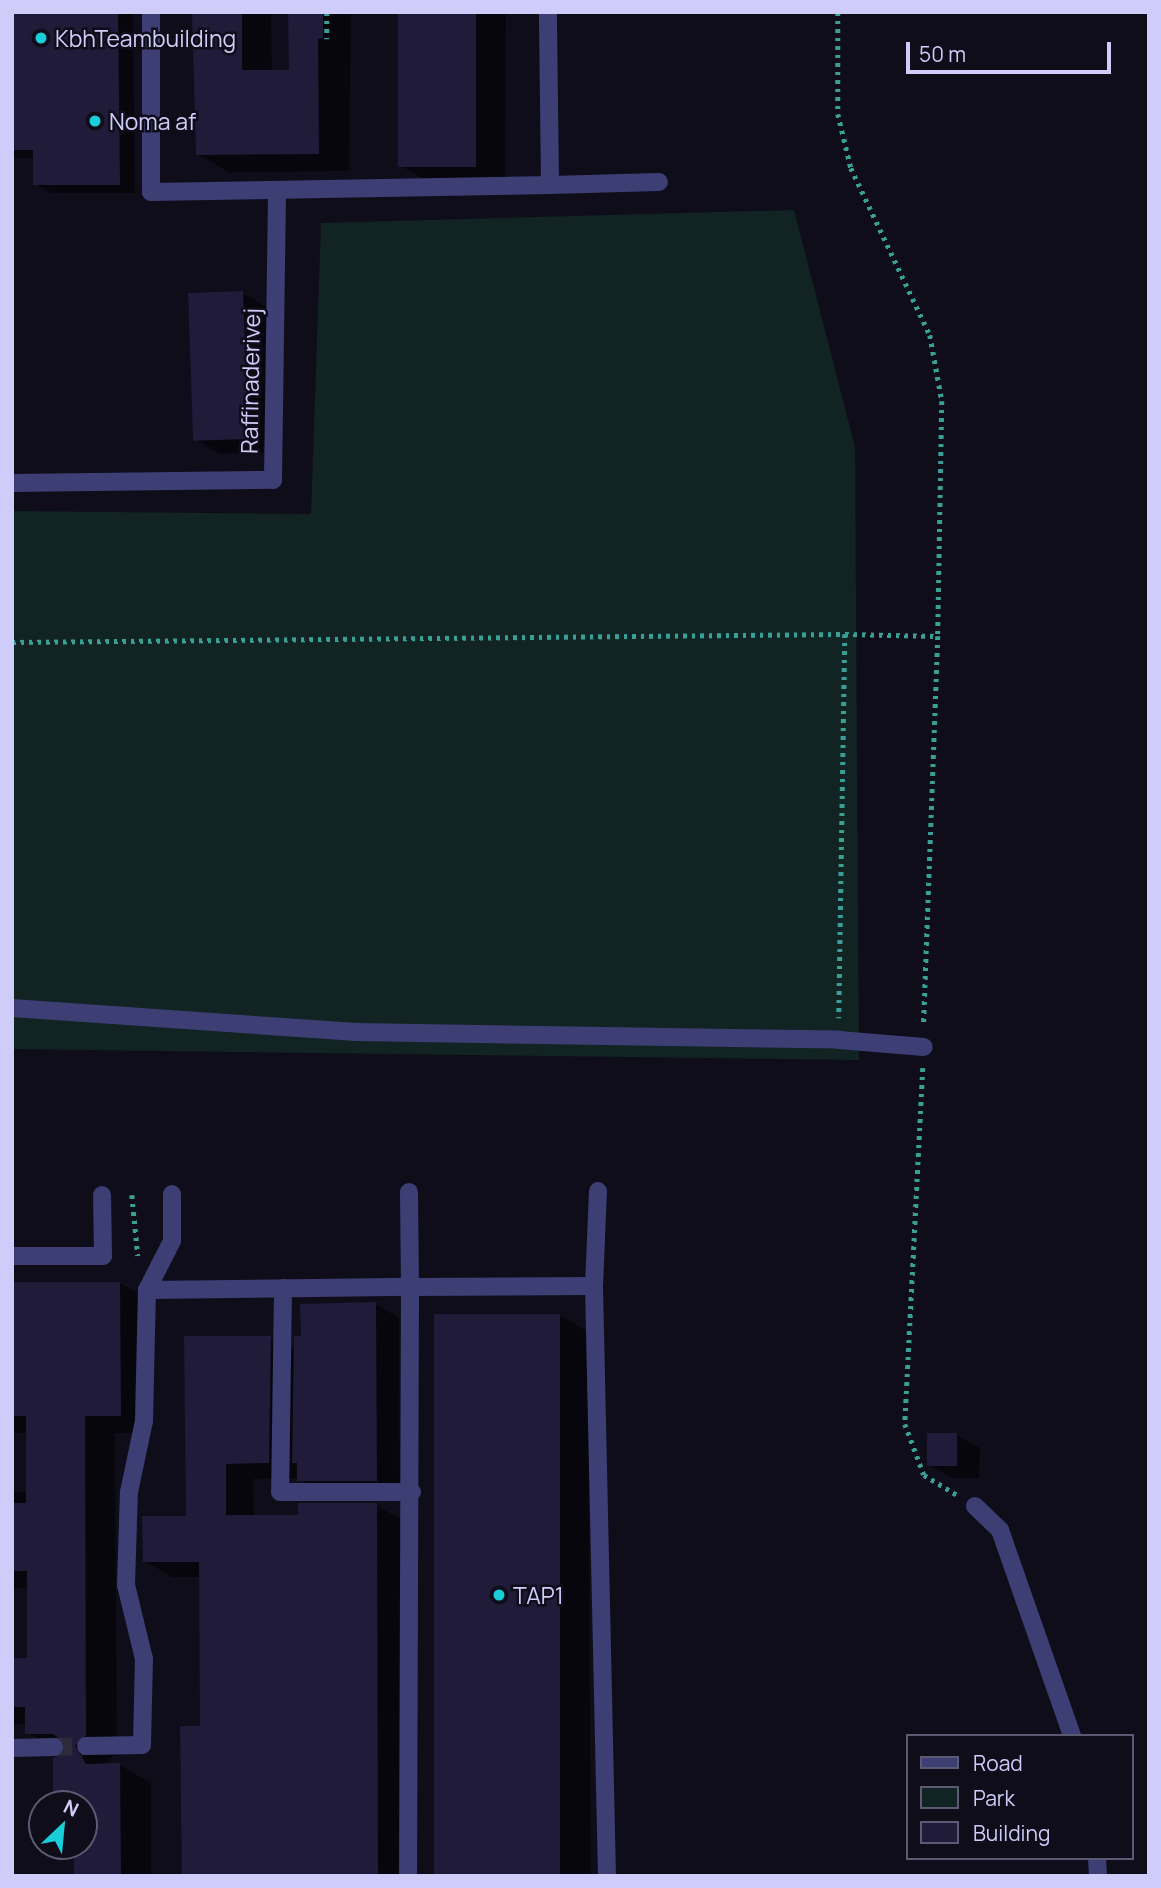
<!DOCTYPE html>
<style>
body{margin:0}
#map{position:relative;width:1161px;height:1888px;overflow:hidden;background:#0f0d1a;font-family:Manrope,sans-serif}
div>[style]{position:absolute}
.green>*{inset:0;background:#112322}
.shadow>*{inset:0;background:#0007}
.building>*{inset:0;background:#201b39;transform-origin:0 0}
.minor-tunnel>*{height:18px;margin-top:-9px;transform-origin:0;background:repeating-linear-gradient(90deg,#2c2a3b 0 18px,transparent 0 27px)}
.path>*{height:4.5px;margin-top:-2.25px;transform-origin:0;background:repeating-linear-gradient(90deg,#39a095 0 3.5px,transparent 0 8.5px)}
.minor>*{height:18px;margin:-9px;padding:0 9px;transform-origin:9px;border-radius:9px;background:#3d3e74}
.dots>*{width:19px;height:19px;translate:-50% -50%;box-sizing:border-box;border:4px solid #0f0d1a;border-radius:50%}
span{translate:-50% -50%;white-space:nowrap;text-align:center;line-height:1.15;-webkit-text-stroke:5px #0f0d1a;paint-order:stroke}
.poi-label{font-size:23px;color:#cfccf9}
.left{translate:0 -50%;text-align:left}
.street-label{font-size:23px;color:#cfccf9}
.frame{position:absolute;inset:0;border:14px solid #cfccf9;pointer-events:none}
.legend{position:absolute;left:906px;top:1734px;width:228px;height:126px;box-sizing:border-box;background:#0f0d1a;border:2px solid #5c5973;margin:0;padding:9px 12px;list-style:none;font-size:21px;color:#cfccf9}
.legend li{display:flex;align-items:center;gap:14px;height:35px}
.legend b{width:35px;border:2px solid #5c5973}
.north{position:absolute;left:28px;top:1790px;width:70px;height:70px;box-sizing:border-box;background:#0f0d1a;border:2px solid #5c5973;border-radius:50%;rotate:26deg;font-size:19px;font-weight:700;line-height:28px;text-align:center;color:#cfccf9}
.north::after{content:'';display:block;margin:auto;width:24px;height:32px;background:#19ced8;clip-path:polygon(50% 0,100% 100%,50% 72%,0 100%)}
.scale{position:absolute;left:906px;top:42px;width:205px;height:32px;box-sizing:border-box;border:4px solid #cfccf9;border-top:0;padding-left:9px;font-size:21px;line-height:24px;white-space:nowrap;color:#cfccf9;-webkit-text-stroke:5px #0f0d1a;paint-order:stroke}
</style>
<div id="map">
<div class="green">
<i style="clip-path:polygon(794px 210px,855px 447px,859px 1060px,12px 1049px,12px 511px,311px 514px,321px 223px)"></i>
</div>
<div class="shadow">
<i style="clip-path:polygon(12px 12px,133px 12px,135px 193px,51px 193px,35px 184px,35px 158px,12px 158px)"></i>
<i style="clip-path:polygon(195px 12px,271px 12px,272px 72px,291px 72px,290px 12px,351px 12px,349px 171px,228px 172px,198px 154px)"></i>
<i style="clip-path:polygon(399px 12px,506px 12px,505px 182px,429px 182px,401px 166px)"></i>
<i style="clip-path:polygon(243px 293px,266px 307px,272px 452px,220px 454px,196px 440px)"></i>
<i style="clip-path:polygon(120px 1283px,151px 1301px,151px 1433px,115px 1433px,117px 1753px,103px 1765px,120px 1765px,151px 1783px,151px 1876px,76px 1876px,75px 1846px,84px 1846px,84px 1804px,55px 1804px,65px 1751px,27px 1733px,27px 1724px,12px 1724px,12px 1659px,29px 1659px,29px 1588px,12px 1588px,12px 1492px,28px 1492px,28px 1433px,12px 1433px,12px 1284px)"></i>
<i style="clip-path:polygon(375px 1304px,399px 1318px,400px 1493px,323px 1493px,299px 1478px,253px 1479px,254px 1517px,300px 1517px,376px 1505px,404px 1521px,406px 1876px,183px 1876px,202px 1727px,201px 1577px,172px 1577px,145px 1561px,187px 1518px,270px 1338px,295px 1352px,302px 1337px)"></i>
<i style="clip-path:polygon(560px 1315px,588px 1332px,591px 1876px,439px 1876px)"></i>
<i style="clip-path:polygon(956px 1435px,980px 1448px,979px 1478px,953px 1478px,929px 1465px)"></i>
</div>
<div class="building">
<i style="clip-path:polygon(12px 12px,118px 12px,120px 185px,33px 185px,33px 150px,12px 150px)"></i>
<i style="clip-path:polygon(192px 12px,242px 12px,242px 70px,289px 70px,288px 12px,323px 12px,323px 38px,318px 39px,319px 154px,196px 155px)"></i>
<i style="left:398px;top:12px;width:78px;height:155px"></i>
<i style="left:243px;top:291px;width:148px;height:55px;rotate:88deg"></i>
<i style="clip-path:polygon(12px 1282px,120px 1282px,121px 1416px,85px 1416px,86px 1735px,75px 1746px,86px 1764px,120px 1763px,121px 1876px,74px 1876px,74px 1846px,84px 1846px,84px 1804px,53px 1804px,53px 1758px,64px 1753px,64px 1742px,53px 1734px,25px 1734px,25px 1707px,12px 1707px,12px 1658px,27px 1658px,27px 1571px,12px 1571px,12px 1503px,26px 1503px,26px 1416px,12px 1416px)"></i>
<i style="clip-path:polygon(376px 1302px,377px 1481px,297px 1481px,297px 1463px,292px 1463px,294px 1336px,301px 1336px,300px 1304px)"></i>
<i style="left:434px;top:1314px;width:126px;height:562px"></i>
<i style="clip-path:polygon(184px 1336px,271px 1336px,269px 1463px,226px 1464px,226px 1515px,298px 1515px,298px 1503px,377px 1503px,378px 1876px,182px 1876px,180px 1726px,200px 1726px,199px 1562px,143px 1562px,142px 1516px,186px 1516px)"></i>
<i style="left:927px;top:1433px;width:30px;height:33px"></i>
</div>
<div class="minor-tunnel">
<i style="left:54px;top:1747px;width:32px;rotate:-2deg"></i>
</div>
<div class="path">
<i style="left:327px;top:12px;width:27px;rotate:90deg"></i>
<i style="left:838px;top:12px;width:102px;rotate:90deg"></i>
<i style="left:838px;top:114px;width:56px;rotate:76.5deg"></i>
<i style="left:851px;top:168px;width:185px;rotate:64.7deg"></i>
<i style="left:930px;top:335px;width:67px;rotate:79.7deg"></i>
<i style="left:942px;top:401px;width:235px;rotate:91deg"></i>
<i style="left:845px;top:634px;width:93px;rotate:1.2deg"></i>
<i style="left:938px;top:636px;width:388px;rotate:92.1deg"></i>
<i style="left:12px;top:642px;width:833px;rotate:-0.55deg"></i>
<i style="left:845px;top:634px;width:384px;rotate:90.9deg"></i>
<i style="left:923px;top:1068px;width:356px;rotate:92.9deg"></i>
<i style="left:905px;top:1424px;width:54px;rotate:69.6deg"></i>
<i style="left:924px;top:1475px;width:39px;rotate:31deg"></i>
<i style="left:132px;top:1195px;width:61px;rotate:84.4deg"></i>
</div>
<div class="minor">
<i style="left:151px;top:12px;width:180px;rotate:90deg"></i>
<i style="left:151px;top:192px;width:399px;rotate:-1deg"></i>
<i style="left:550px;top:185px;width:173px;rotate:-90.7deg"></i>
<i style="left:550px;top:185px;width:109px;rotate:-1.6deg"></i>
<i style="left:12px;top:483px;width:261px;rotate:-0.7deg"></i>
<i style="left:273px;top:480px;width:290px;rotate:-89.2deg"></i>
<i style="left:12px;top:1008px;width:345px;rotate:4deg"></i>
<i style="left:356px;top:1032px;width:483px;rotate:0.9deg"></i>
<i style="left:839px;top:1040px;width:85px;rotate:4.7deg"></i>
<i style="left:409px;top:1192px;width:95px;rotate:89.4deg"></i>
<i style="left:410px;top:1287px;width:184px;rotate:-0.3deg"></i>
<i style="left:594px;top:1286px;width:590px;rotate:88.74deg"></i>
<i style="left:12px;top:1256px;width:91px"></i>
<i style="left:103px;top:1256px;width:61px;rotate:-90.9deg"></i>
<i style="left:594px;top:1286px;width:95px;rotate:-87.6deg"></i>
<i style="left:283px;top:1288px;width:204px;rotate:90.8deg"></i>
<i style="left:280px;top:1492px;width:132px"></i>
<i style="left:147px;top:1290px;width:263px;rotate:-0.7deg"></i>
<i style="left:410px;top:1287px;width:589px;rotate:90.19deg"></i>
<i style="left:975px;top:1506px;width:35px;rotate:44deg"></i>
<i style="left:1000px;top:1530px;width:218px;rotate:70.7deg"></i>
<i style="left:86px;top:1746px;width:56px;rotate:-1deg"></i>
<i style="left:142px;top:1745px;width:86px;rotate:-88.7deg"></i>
<i style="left:144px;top:1659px;width:76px;rotate:-103.7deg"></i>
<i style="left:126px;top:1585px;width:93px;rotate:-88.2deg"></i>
<i style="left:129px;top:1492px;width:73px;rotate:-78.1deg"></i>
<i style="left:144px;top:1421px;width:131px;rotate:-88.7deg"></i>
<i style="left:147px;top:1290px;width:55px;rotate:-63deg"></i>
<i style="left:172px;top:1241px;width:47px;rotate:-90deg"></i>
<i style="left:12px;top:1748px;width:42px;rotate:-1.4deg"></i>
<i style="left:1097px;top:1858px;width:18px;rotate:87deg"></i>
</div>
<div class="dots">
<i style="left:41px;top:38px;background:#19ced8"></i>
<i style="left:95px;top:121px;background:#19ced8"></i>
<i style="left:499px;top:1595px;background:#19ced8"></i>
</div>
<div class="poi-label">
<span class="left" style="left:55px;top:38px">KbhTeambuilding</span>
<span class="left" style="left:109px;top:121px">Noma af</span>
<span class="left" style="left:513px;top:1595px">TAP1</span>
</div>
<div class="street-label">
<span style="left:250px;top:381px;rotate:-89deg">Raffinaderivej</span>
</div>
<div class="frame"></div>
<ul class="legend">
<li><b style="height:9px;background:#3d3e74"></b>Road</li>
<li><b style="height:19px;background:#112322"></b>Park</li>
<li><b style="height:19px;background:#201b39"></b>Building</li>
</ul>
<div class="north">N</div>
<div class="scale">50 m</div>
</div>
